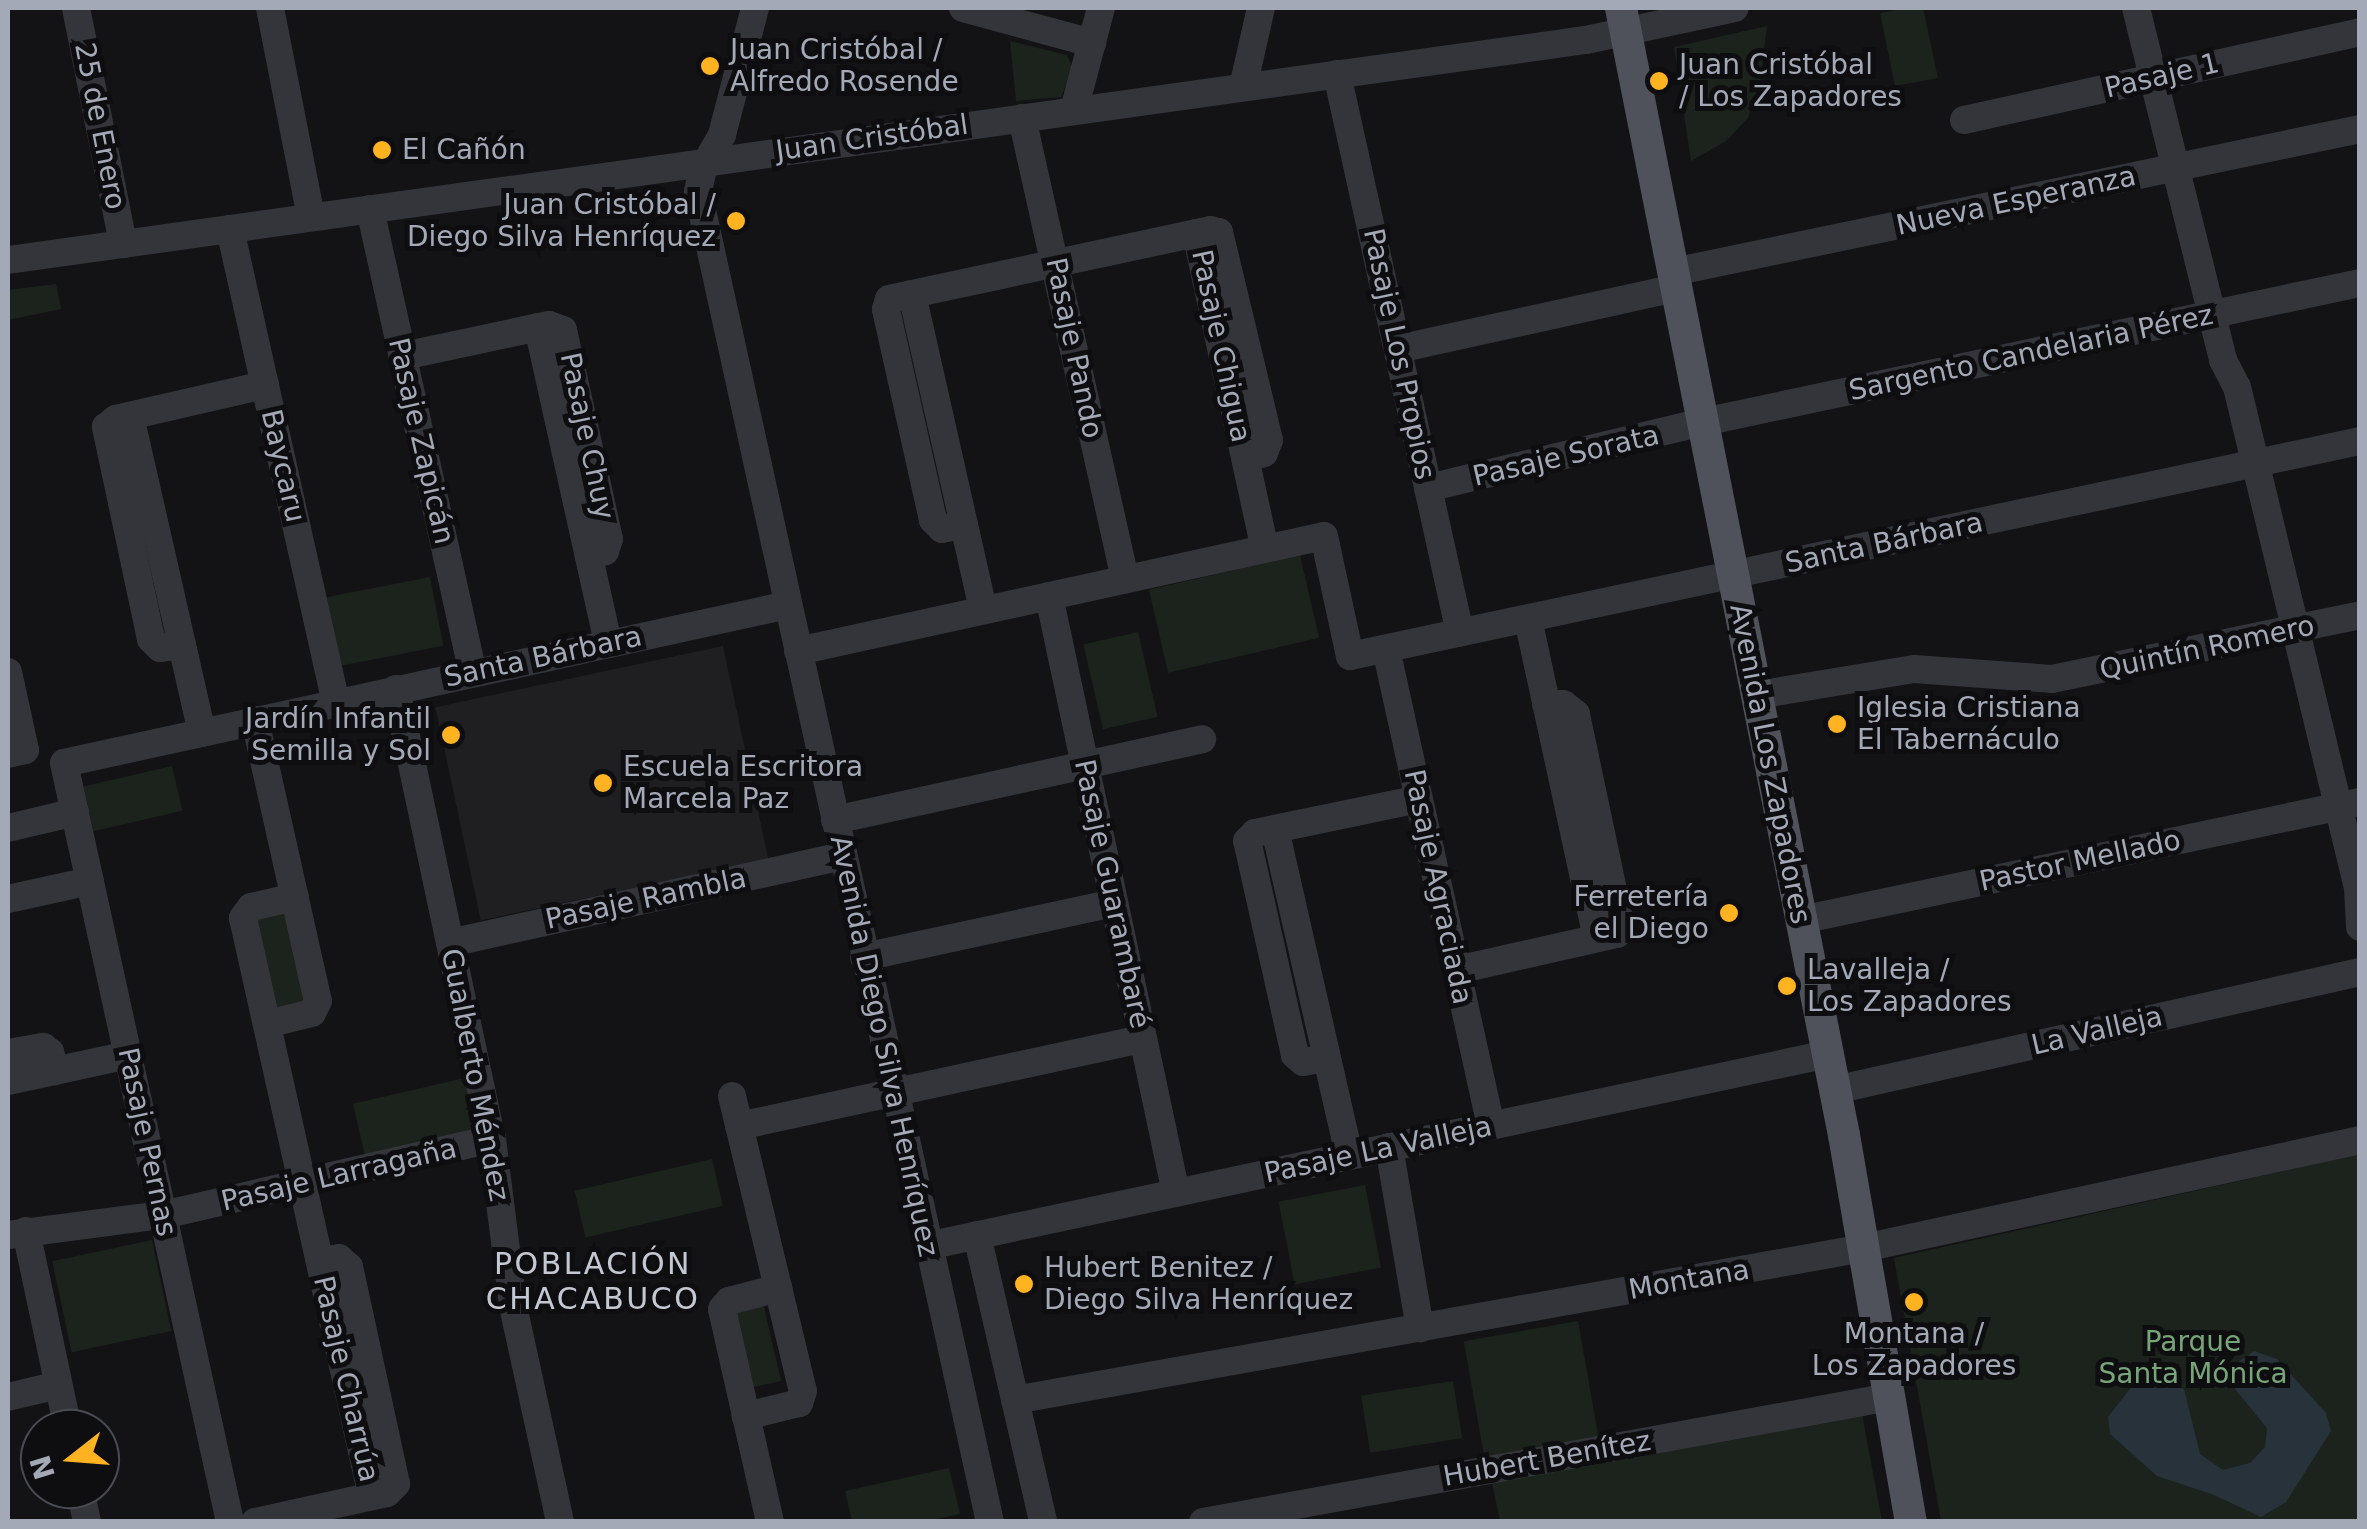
<!DOCTYPE html>
<meta charset="utf-8">
<style>
body{margin:0}
#map{position:relative;width:2367px;height:1529px;overflow:hidden;background:#131315;font-family:"DejaVu Sans",sans-serif}
div>[style]{position:absolute}
.built>*{inset:0;background:#1f1f22;transform-origin:0 0}
.green>*{inset:0;background:#1b231c;transform-origin:0 0}
.water>*{inset:0;background:#28323a}
.minor>*{height:28px;margin:-14px;padding:0 14px;transform-origin:14px;border-radius:14px;background:#34353a}
.major>*{height:32px;margin:-16px;padding:0 16px;transform-origin:16px;border-radius:16px;background:#4f525a}
.dots>*{width:28px;height:28px;translate:-50% -50%;box-sizing:border-box;border:5px solid #0e0e10;border-radius:50%}
span{translate:-50% -50%;white-space:nowrap;text-align:center;line-height:1.15;-webkit-text-stroke:10px #0e0e10;paint-order:stroke}
.poi-label{font-size:28px;color:#a3a9b7}
.left{translate:0 -50%;text-align:left}
.right{translate:-100% -50%;text-align:right}
.street-label{font-size:28px;color:#a3a9b7}
.park-label{font-size:28px;color:#78a47a}
.neighbourhood-label{font-size:30px;color:#c4c8d2;letter-spacing:2.5px}
.frame{position:absolute;inset:0;border:10px solid #a3a9b7;pointer-events:none}
.north{position:absolute;left:20px;top:1409px;width:100px;height:100px;box-sizing:border-box;background:#0e0e10;border:2px solid #4a4c53;border-radius:50%;rotate:253deg;font-size:28px;font-weight:700;line-height:40px;text-align:center;color:#a3a9b7}
.north::after{content:'';display:block;margin:auto;width:35px;height:45px;background:#ffb321;clip-path:polygon(50% 0,100% 100%,50% 72%,0 100%)}
</style>
<div id="map">
<div class="built">
<i style="left:723px;top:646px;width:218px;height:294px;rotate:78deg"></i>
</div>
<div class="green">
<i style="clip-path:polygon(1907px 8px,1923px 8px,1938px 78px,1895px 86px,1880px 13px)"></i>
<i style="clip-path:polygon(1767px 26px,1760px 82px,1748px 118px,1726px 141px,1691px 161px,1674px 47px)"></i>
<i style="clip-path:polygon(1010px 41px,1067px 55px,1073px 69px,1061px 97px,1016px 101px)"></i>
<i style="clip-path:polygon(56px 284px,61px 309px,8px 320px,8px 290px)"></i>
<i style="left:1300px;top:555px;width:85px;height:155px;rotate:77deg"></i>
<i style="left:430px;top:577px;width:70px;height:111px;rotate:79deg"></i>
<i style="left:1138px;top:632px;width:87px;height:56px;rotate:77deg"></i>
<i style="left:172px;top:766px;width:46px;height:91px;rotate:77deg"></i>
<i style="clip-path:polygon(289px 908px,312px 999px,279px 1014px,250px 918px)"></i>
<i style="left:469px;top:1077px;width:54px;height:119px;rotate:77deg"></i>
<i style="clip-path:polygon(2359px 1154px,2359px 1521px,1941px 1521px,1894px 1258px)"></i>
<i style="left:712px;top:1159px;width:48px;height:141px;rotate:77deg"></i>
<i style="left:1365px;top:1185px;width:84px;height:88px;rotate:79deg"></i>
<i style="left:152px;top:1240px;width:93px;height:102px;rotate:78deg"></i>
<i style="left:763px;top:1303px;width:80px;height:33px;rotate:77deg"></i>
<i style="left:1578px;top:1321px;width:119px;height:116px;rotate:80deg"></i>
<i style="left:1453px;top:1381px;width:58px;height:93px;rotate:81deg"></i>
<i style="clip-path:polygon(1862px 1414px,1882px 1521px,1500px 1521px,1492px 1483px)"></i>
<i style="clip-path:polygon(949px 1468px,960px 1514px,926px 1521px,852px 1521px,845px 1491px)"></i>
</div>
<div class="water">
<i style="clip-path:polygon(2254px 1351px,2277px 1359px,2326px 1413px,2331px 1431px,2286px 1502px,2261px 1517px,2214px 1495px,2157px 1476px,2110px 1434px,2108px 1417px,2133px 1385px,2159px 1376px,2184px 1389px,2200px 1454px,2223px 1470px,2250px 1463px,2265px 1447px,2267px 1428px,2235px 1389px,2230px 1368px)"></i>
</div>
<div class="minor">
<i style="left:76px;top:8px;width:241px;rotate:78.7deg"></i>
<i style="left:270px;top:8px;width:213px;rotate:78.9deg"></i>
<i style="left:755px;top:8px;width:131px;rotate:104.6deg"></i>
<i style="left:722px;top:135px;width:38px;rotate:120deg"></i>
<i style="left:703px;top:168px;width:25px;rotate:102deg"></i>
<i style="left:698px;top:192px;width:1362px;rotate:77.62deg"></i>
<i style="left:963px;top:8px;width:134px;rotate:15.2deg"></i>
<i style="left:2136px;top:8px;width:363px;rotate:76.1deg"></i>
<i style="left:2223px;top:360px;width:30px;rotate:63deg"></i>
<i style="left:2237px;top:387px;width:515px;rotate:76.42deg"></i>
<i style="left:2358px;top:888px;width:39px;rotate:87deg"></i>
<i style="left:1337px;top:74px;width:572px;rotate:77.59deg"></i>
<i style="left:1243px;top:87px;width:81px;rotate:-77.2deg"></i>
<i style="left:1074px;top:110px;width:106px;rotate:-75.2deg"></i>
<i style="left:1022px;top:118px;width:472px;rotate:77.4deg"></i>
<i style="left:1964px;top:120px;width:406px;rotate:-12.5deg"></i>
<i style="left:370px;top:209px;width:474px;rotate:77.5deg"></i>
<i style="left:230px;top:229px;width:485px;rotate:77.4deg"></i>
<i style="left:1196px;top:233px;width:323px;rotate:77.7deg"></i>
<i style="left:8px;top:260px;width:1593px;rotate:-7.94deg"></i>
<i style="left:1586px;top:40px;width:152px;rotate:-12.1deg"></i>
<i style="left:1673px;top:272px;width:702px;rotate:-11.76deg"></i>
<i style="left:912px;top:294px;width:324px;rotate:77.3deg"></i>
<i style="left:538px;top:327px;width:324px;rotate:77.5deg"></i>
<i style="left:1398px;top:349px;width:285px;rotate:-12.4deg"></i>
<i style="left:403px;top:356px;width:149px;rotate:-12deg"></i>
<i style="left:549px;top:325px;width:15px;rotate:20deg"></i>
<i style="left:563px;top:330px;width:214px;rotate:77.6deg"></i>
<i style="left:609px;top:539px;width:13px;rotate:108deg"></i>
<i style="left:605px;top:551px;width:17px;rotate:163deg"></i>
<i style="left:130px;top:416px;width:325px;rotate:77.2deg"></i>
<i style="left:1428px;top:488px;width:283px;rotate:-13.5deg"></i>
<i style="left:1703px;top:422px;width:672px;rotate:-11.95deg"></i>
<i style="left:964px;top:525px;width:22px;rotate:170deg"></i>
<i style="left:942px;top:529px;width:13px;rotate:-135deg"></i>
<i style="left:933px;top:520px;width:216px;rotate:-102.6deg"></i>
<i style="left:886px;top:309px;width:10px;rotate:-73deg"></i>
<i style="left:889px;top:299px;width:328px;rotate:-12.1deg"></i>
<i style="left:1210px;top:230px;width:9px;rotate:13deg"></i>
<i style="left:1219px;top:232px;width:214px;rotate:76.5deg"></i>
<i style="left:1269px;top:440px;width:14px;rotate:111deg"></i>
<i style="left:1264px;top:453px;width:19px;rotate:162deg"></i>
<i style="left:1049px;top:596px;width:610px;rotate:77.99deg"></i>
<i style="left:1528px;top:619px;width:326px;rotate:77.8deg"></i>
<i style="left:182px;top:645px;width:22px;rotate:172deg"></i>
<i style="left:160px;top:648px;width:13px;rotate:-135deg"></i>
<i style="left:151px;top:639px;width:217px;rotate:-102deg"></i>
<i style="left:106px;top:427px;width:13px;rotate:-39deg"></i>
<i style="left:116px;top:419px;width:153px;rotate:-12.9deg"></i>
<i style="left:1386px;top:649px;width:488px;rotate:77.6deg"></i>
<i style="left:798px;top:651px;width:538px;rotate:-12.33deg"></i>
<i style="left:1324px;top:536px;width:123px;rotate:77.8deg"></i>
<i style="left:1350px;top:656px;width:1033px;rotate:-12.02deg"></i>
<i style="left:8px;top:672px;width:80px;rotate:77.7deg"></i>
<i style="left:25px;top:750px;width:17px;rotate:167deg"></i>
<i style="left:396px;top:689px;width:460px;rotate:78deg"></i>
<i style="left:492px;top:1139px;width:168px;rotate:82.8deg"></i>
<i style="left:513px;top:1306px;width:221px;rotate:77.7deg"></i>
<i style="left:1757px;top:695px;width:159px;rotate:-9.4deg"></i>
<i style="left:1914px;top:669px;width:138px;rotate:4.1deg"></i>
<i style="left:2052px;top:679px;width:315px;rotate:-11.7deg"></i>
<i style="left:255px;top:720px;width:288px;rotate:77.4deg"></i>
<i style="left:318px;top:1001px;width:13px;rotate:117deg"></i>
<i style="left:312px;top:1013px;width:46px;rotate:166.3deg"></i>
<i style="left:835px;top:820px;width:376px;rotate:-12.4deg"></i>
<i style="left:8px;top:828px;width:69px;rotate:-13.4deg"></i>
<i style="left:1275px;top:829px;width:335px;rotate:77.2deg"></i>
<i style="left:295px;top:897px;width:45px;rotate:167.2deg"></i>
<i style="left:251px;top:907px;width:14px;rotate:126deg"></i>
<i style="left:243px;top:918px;width:592px;rotate:77.42deg"></i>
<i style="left:8px;top:899px;width:84px;rotate:-12.4deg"></i>
<i style="left:1801px;top:920px;width:571px;rotate:-11.92deg"></i>
<i style="left:450px;top:943px;width:402px;rotate:-12.5deg"></i>
<i style="left:864px;top:957px;width:256px;rotate:-12.2deg"></i>
<i style="left:1457px;top:970px;width:164px;rotate:-12.7deg"></i>
<i style="left:1617px;top:934px;width:7px;rotate:-56deg"></i>
<i style="left:1621px;top:928px;width:219px;rotate:-101.9deg"></i>
<i style="left:1576px;top:714px;width:16px;rotate:-142deg"></i>
<i style="left:1563px;top:704px;width:17px;rotate:180deg"></i>
<i style="left:8px;top:1053px;width:36px;rotate:-10deg"></i>
<i style="left:43px;top:1047px;width:9px;rotate:36deg"></i>
<i style="left:50px;top:1052px;width:20px;rotate:75deg"></i>
<i style="left:1326px;top:1058px;width:23px;rotate:170deg"></i>
<i style="left:1303px;top:1062px;width:11px;rotate:-139deg"></i>
<i style="left:1295px;top:1055px;width:219px;rotate:-102.6deg"></i>
<i style="left:1247px;top:841px;width:11px;rotate:-45deg"></i>
<i style="left:1255px;top:833px;width:167px;rotate:-11.7deg"></i>
<i style="left:8px;top:1081px;width:123px;rotate:-12.2deg"></i>
<i style="left:1835px;top:1090px;width:538px;rotate:-12.67deg"></i>
<i style="left:732px;top:1096px;width:303px;rotate:76.5deg"></i>
<i style="left:803px;top:1391px;width:13px;rotate:108deg"></i>
<i style="left:799px;top:1403px;width:55px;rotate:166.2deg"></i>
<i style="left:739px;top:1126px;width:413px;rotate:-12.2deg"></i>
<i style="left:1389px;top:1147px;width:184px;rotate:80.3deg"></i>
<i style="left:26px;top:1231px;width:202px;rotate:78deg"></i>
<i style="left:8px;top:1235px;width:156px;rotate:-7.4deg"></i>
<i style="left:163px;top:1215px;width:338px;rotate:-13deg"></i>
<i style="left:977px;top:1235px;width:294px;rotate:77deg"></i>
<i style="left:927px;top:1246px;width:921px;rotate:-12.03deg"></i>
<i style="left:8px;top:1397px;width:51px;rotate:-13.5deg"></i>
<i style="left:1015px;top:1400px;width:862px;rotate:-10.15deg"></i>
<i style="left:1864px;top:1248px;width:508px;rotate:-12.28deg"></i>
<i style="left:80px;top:1489px;width:34px;rotate:78deg"></i>
<i style="left:230px;top:1522px;width:777px;rotate:-102.34deg"></i>
<i style="left:64px;top:763px;width:741px;rotate:-12.31deg"></i>
<i style="left:255px;top:1522px;width:135px;rotate:-12.4deg"></i>
<i style="left:387px;top:1493px;width:13px;rotate:-45deg"></i>
<i style="left:396px;top:1484px;width:222px;rotate:-102.2deg"></i>
<i style="left:349px;top:1267px;width:13px;rotate:-138deg"></i>
<i style="left:339px;top:1258px;width:19px;rotate:168deg"></i>
<i style="left:770px;top:1522px;width:218px;rotate:-102.7deg"></i>
<i style="left:722px;top:1309px;width:11px;rotate:-49deg"></i>
<i style="left:729px;top:1301px;width:51px;rotate:-14.9deg"></i>
<i style="left:1203px;top:1522px;width:698px;rotate:-10.31deg"></i>
</div>
<div class="major">
<i style="left:1621px;top:8px;width:1149px;rotate:78.81deg"></i>
<i style="left:1844px;top:1135px;width:393px;rotate:80.2deg"></i>
</div>
<div class="dots">
<i style="left:710px;top:66px;background:#ffb321"></i>
<i style="left:1659px;top:81px;background:#ffb321"></i>
<i style="left:382px;top:150px;background:#ffb321"></i>
<i style="left:736px;top:221px;background:#ffb321"></i>
<i style="left:1837px;top:724px;background:#ffb321"></i>
<i style="left:451px;top:735px;background:#ffb321"></i>
<i style="left:603px;top:783px;background:#ffb321"></i>
<i style="left:1729px;top:913px;background:#ffb321"></i>
<i style="left:1787px;top:986px;background:#ffb321"></i>
<i style="left:1024px;top:1284px;background:#ffb321"></i>
<i style="left:1914px;top:1302px;background:#ffb321"></i>
</div>
<div class="poi-label">
<span class="left" style="left:730px;top:66px">Juan Cristóbal /<br>Alfredo Rosende</span>
<span class="left" style="left:1679px;top:81px">Juan Cristóbal<br>/ Los Zapadores</span>
<span class="left" style="left:402px;top:150px">El Cañón</span>
<span class="right" style="left:716px;top:221px">Juan Cristóbal /<br>Diego Silva Henríquez</span>
<span class="left" style="left:1857px;top:724px">Iglesia Cristiana<br>El Tabernáculo</span>
<span class="right" style="left:431px;top:735px">Jardín Infantil<br>Semilla y Sol</span>
<span class="left" style="left:623px;top:783px">Escuela Escritora<br>Marcela Paz</span>
<span class="right" style="left:1709px;top:913px">Ferretería<br>el Diego</span>
<span class="left" style="left:1807px;top:986px">Lavalleja /<br>Los Zapadores</span>
<span class="left" style="left:1044px;top:1284px">Hubert Benitez /<br>Diego Silva Henríquez</span>
<span style="left:1914px;top:1350px">Montana /<br>Los Zapadores</span>
</div>
<div class="street-label">
<span style="left:2162px;top:76px;rotate:-13deg">Pasaje 1</span>
<span style="left:100px;top:126px;rotate:79deg">25 de Enero</span>
<span style="left:872px;top:138px;rotate:-8deg">Juan Cristóbal</span>
<span style="left:2016px;top:201px;rotate:-12deg">Nueva Esperanza</span>
<span style="left:1221px;top:346px;rotate:78deg">Pasaje Chigua</span>
<span style="left:1074px;top:348px;rotate:78deg">Pasaje Pando</span>
<span style="left:2031px;top:353px;rotate:-12deg">Sargento Candelaria Pérez</span>
<span style="left:1399px;top:354px;rotate:78deg">Pasaje Los Propios</span>
<span style="left:587px;top:436px;rotate:78deg">Pasaje Chuy</span>
<span style="left:421px;top:441px;rotate:77deg">Pasaje Zapicán</span>
<span style="left:1566px;top:456px;rotate:-13deg">Pasaje Sorata</span>
<span style="left:283px;top:466px;rotate:77deg">Baycaru</span>
<span style="left:1884px;top:543px;rotate:-12deg">Santa Bárbara</span>
<span style="left:2207px;top:648px;rotate:-12deg">Quintín Romero</span>
<span style="left:543px;top:657px;rotate:-12deg">Santa Bárbara</span>
<span style="left:1770px;top:764px;rotate:79deg">Avenida Los Zapadores</span>
<span style="left:2080px;top:861px;rotate:-12deg">Pastor Mellado</span>
<span style="left:1438px;top:887px;rotate:78deg">Pasaje Agraciada</span>
<span style="left:1112px;top:894px;rotate:78deg">Pasaje Guarambaré</span>
<span style="left:646px;top:899px;rotate:-12deg">Pasaje Rambla</span>
<span style="left:2097px;top:1031px;rotate:-13deg">La Valleja</span>
<span style="left:884px;top:1046px;rotate:78deg">Avenida Diego Silva Henríquez</span>
<span style="left:475px;top:1075px;rotate:79deg">Gualberto Méndez</span>
<span style="left:147px;top:1142px;rotate:78deg">Pasaje Pernas</span>
<span style="left:1378px;top:1150px;rotate:-12deg">Pasaje La Valleja</span>
<span style="left:339px;top:1175px;rotate:-13deg">Pasaje Larragaña</span>
<span style="left:1689px;top:1280px;rotate:-10deg">Montana</span>
<span style="left:346px;top:1379px;rotate:77deg">Pasaje Charrúa</span>
<span style="left:1547px;top:1459px;rotate:-10deg">Hubert Benítez</span>
</div>
<div class="park-label">
<span style="left:2193px;top:1358px">Parque<br>Santa Mónica</span>
</div>
<div class="neighbourhood-label">
<span style="left:593px;top:1281px">POBLACIÓN<br>CHACABUCO</span>
</div>
<div class="frame"></div>
<div class="north">N</div>
</div>
